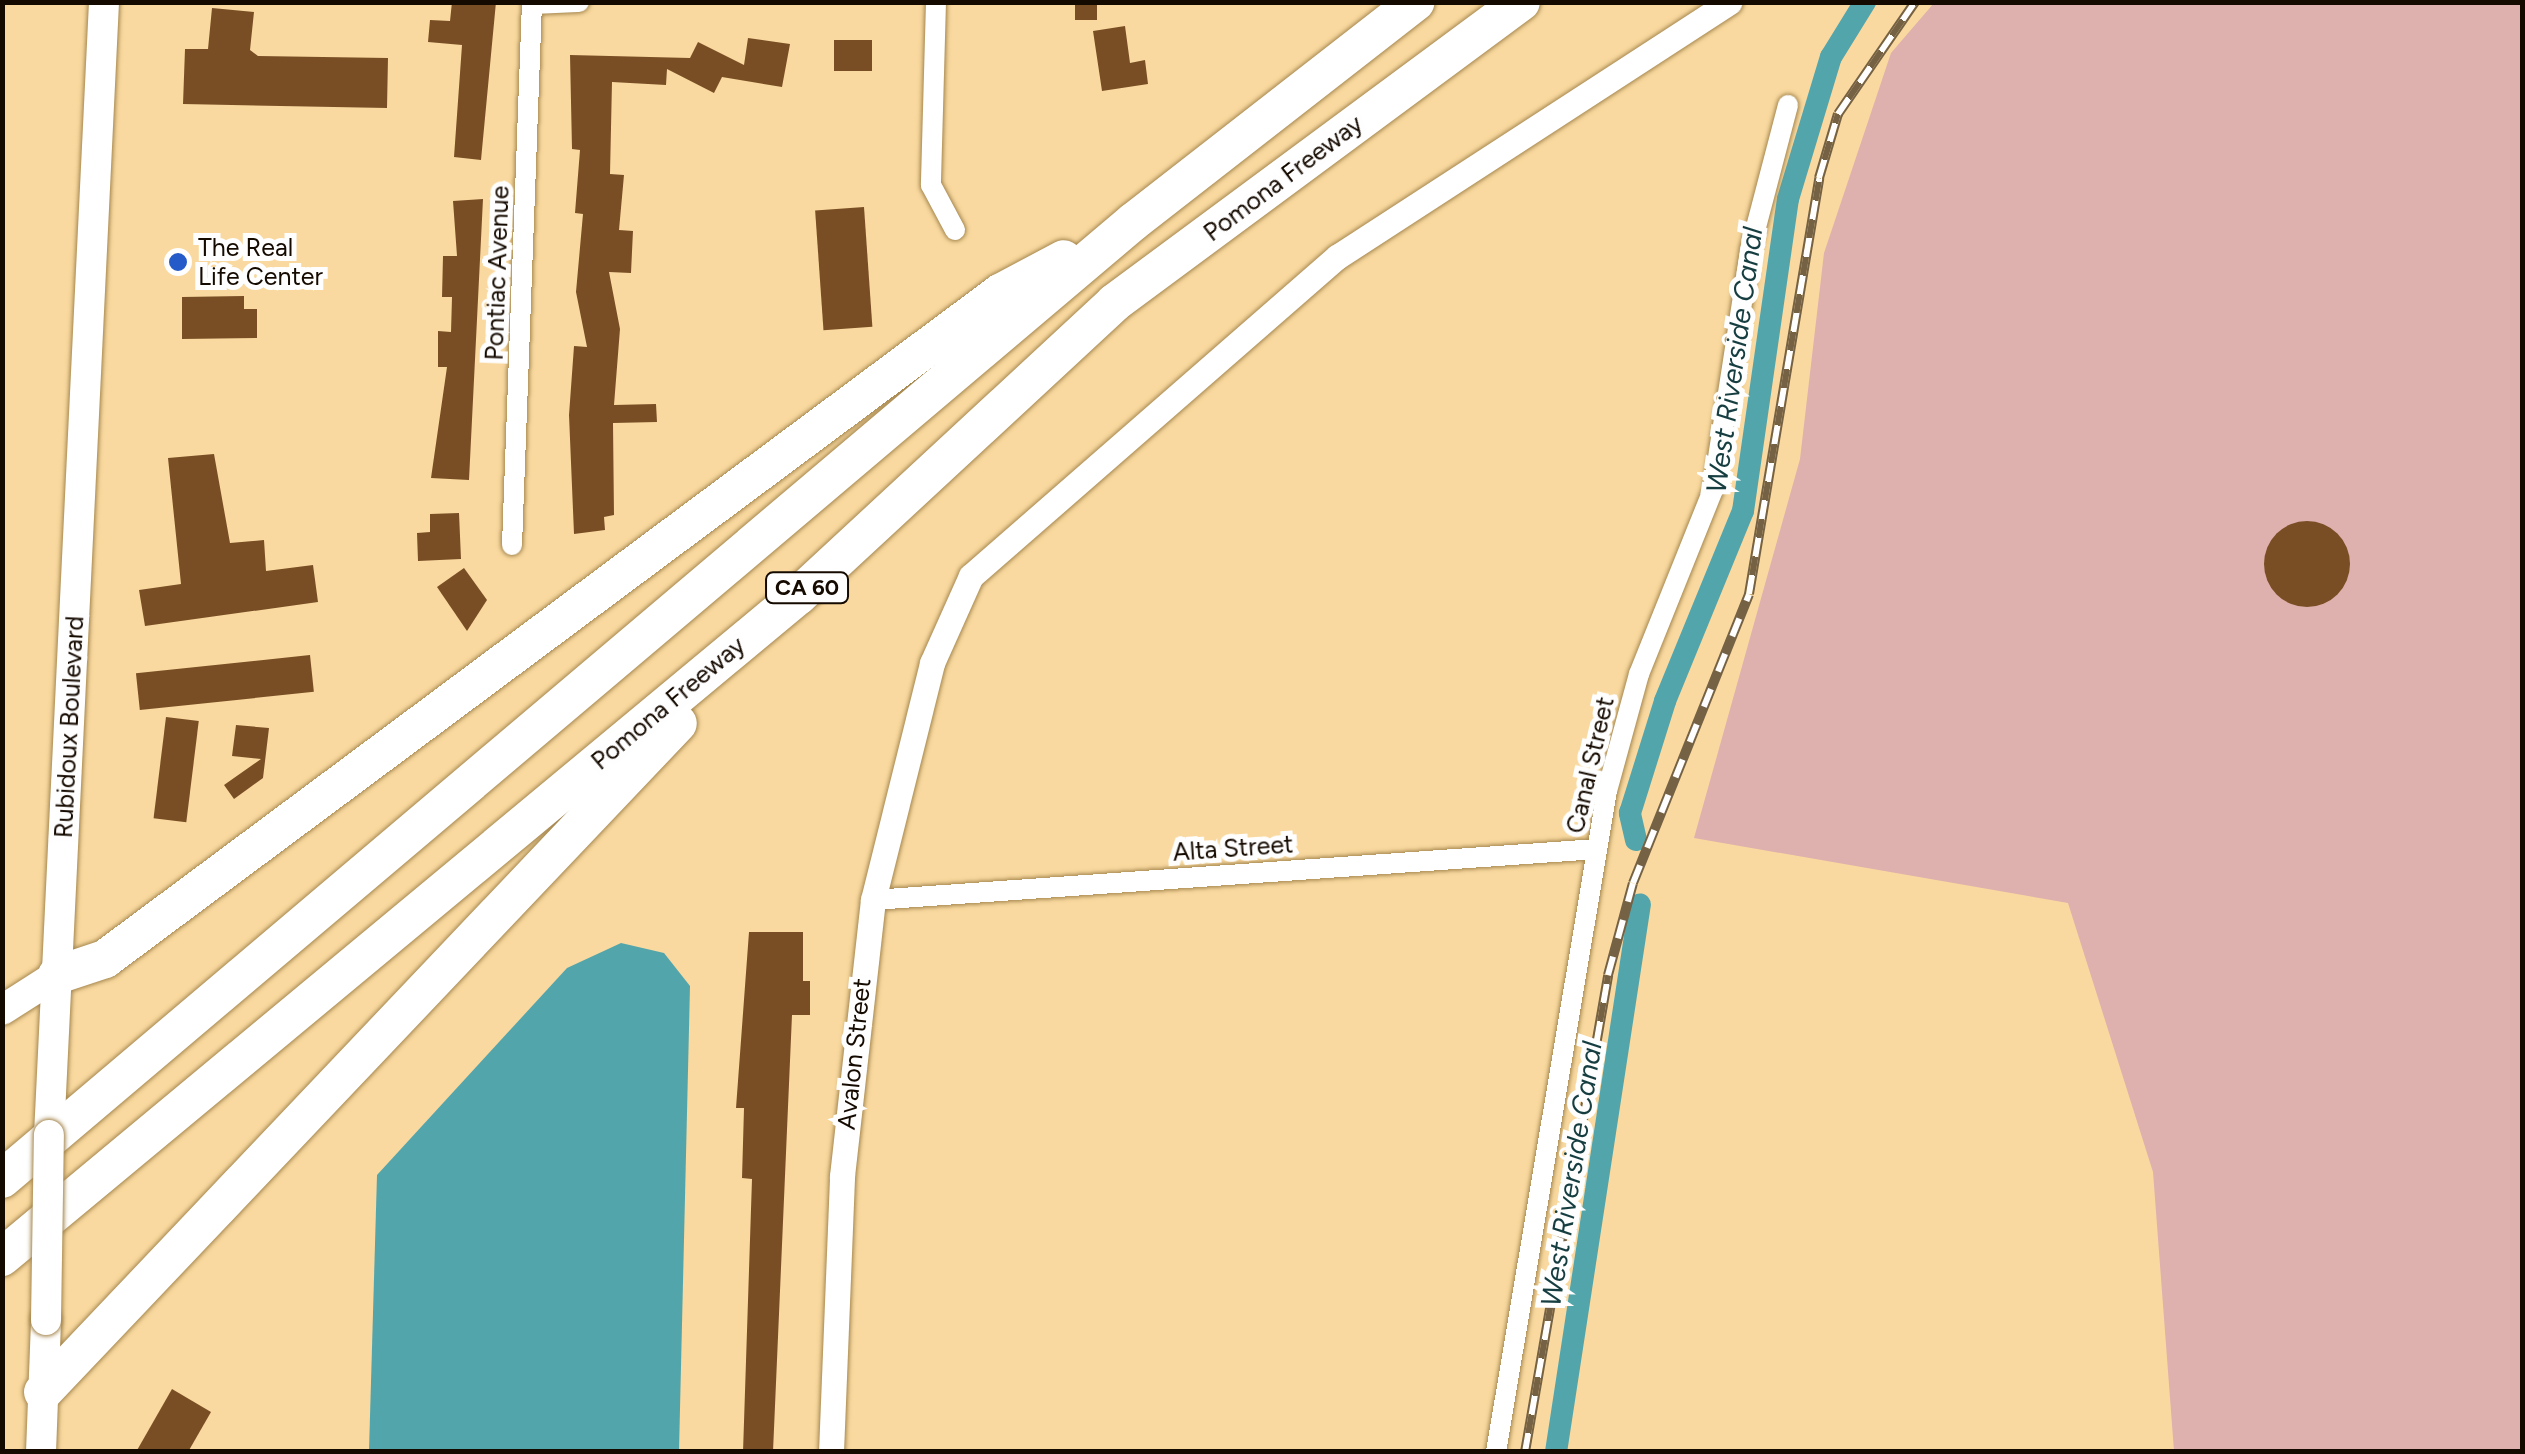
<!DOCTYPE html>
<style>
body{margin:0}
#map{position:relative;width:2525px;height:1454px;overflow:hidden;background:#f9d99f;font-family:Figtree,sans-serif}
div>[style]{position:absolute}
.green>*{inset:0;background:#deb0ae}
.water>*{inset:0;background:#53a5ac}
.canal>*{height:22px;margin:-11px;padding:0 11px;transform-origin:11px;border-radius:11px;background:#53a5ac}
.building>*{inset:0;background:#794e25;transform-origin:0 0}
.round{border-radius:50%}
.roads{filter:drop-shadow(0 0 2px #a5874f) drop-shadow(0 0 2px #a5874f)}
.minor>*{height:20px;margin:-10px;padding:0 10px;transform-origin:10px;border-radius:10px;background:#fff}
.tertiary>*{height:25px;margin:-12.5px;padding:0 12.5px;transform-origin:12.5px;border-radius:12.5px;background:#fff}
.secondary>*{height:30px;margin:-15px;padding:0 15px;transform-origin:15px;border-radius:15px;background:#fff}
.motorway>*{height:38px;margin:-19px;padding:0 19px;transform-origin:19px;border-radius:19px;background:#fff}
.rail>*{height:10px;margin-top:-5px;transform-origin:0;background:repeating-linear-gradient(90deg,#fefefe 0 19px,#756143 0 38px);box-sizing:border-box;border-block:2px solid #756143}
.bridges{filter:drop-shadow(0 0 2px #a5874f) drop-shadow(0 0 2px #a5874f)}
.secondary-bridge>*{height:30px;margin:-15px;padding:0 15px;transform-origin:15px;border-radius:15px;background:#fff}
.dots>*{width:28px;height:28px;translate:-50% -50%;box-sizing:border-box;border:5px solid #fefefe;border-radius:50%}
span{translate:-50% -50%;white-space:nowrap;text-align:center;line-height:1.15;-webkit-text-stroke:10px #fefefe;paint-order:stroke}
.shield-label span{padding:2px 8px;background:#fefefe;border:2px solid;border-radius:8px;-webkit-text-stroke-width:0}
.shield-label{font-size:22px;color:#150a00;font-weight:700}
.street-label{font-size:25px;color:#150a00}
.poi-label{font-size:25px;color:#150a00}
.left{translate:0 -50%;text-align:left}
.water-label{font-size:28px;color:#163e41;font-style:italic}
.frame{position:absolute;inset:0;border:5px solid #150a00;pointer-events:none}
</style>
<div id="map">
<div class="green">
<i style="clip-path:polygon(1934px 3px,2522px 3px,2522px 1451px,2174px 1451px,2153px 1172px,2068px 903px,1694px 838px,1800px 459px,1824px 253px,1891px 53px)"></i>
</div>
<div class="water">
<i style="clip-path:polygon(621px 943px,664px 953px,690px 986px,679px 1451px,369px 1451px,377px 1175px,567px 968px)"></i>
</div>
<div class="canal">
<i style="left:1636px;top:840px;width:28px;rotate:-103deg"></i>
<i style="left:1630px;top:813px;width:117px;rotate:-72.6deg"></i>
<i style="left:1665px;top:701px;width:205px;rotate:-67.7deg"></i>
<i style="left:1743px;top:511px;width:315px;rotate:-81.8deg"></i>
<i style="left:1788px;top:199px;width:148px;rotate:-73.2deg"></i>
<i style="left:1831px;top:57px;width:65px;rotate:-58.3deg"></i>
<i style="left:1556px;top:1452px;width:554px;rotate:-81.29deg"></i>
</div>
<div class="building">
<i style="clip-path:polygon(452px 2px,496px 2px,481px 160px,454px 157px,462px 45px,428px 42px,430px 20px,450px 21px)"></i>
<i style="left:1075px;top:2px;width:22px;height:18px"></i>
<i style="clip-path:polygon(212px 8px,254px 12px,250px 50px,258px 56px,388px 58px,387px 108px,183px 104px,185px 49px,208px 49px)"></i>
<i style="clip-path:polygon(1125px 26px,1130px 63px,1145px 60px,1148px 84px,1102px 91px,1093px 31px)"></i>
<i style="clip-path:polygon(748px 38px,790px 44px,782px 87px,722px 77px,714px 93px,667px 69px,666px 85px,612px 82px,610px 174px,624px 175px,619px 230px,633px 231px,631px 273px,609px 272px,620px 329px,614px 405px,656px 404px,657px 422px,613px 423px,614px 515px,604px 517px,605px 530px,574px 534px,569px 415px,574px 346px,587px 347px,576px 292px,583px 214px,575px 213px,580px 150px,572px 149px,570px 55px,690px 58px,698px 42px,744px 65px)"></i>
<i style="left:834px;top:40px;width:38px;height:31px"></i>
<i style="clip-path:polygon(483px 199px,469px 480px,431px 478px,447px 367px,438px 367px,438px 331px,451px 332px,452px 297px,442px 297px,443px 256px,457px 256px,453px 201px)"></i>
<i style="left:864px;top:207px;width:120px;height:49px;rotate:86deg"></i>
<i style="clip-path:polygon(244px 296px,244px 309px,257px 309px,257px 338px,182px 339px,182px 297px)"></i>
<i style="clip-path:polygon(214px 454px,230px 543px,264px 540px,266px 571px,313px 565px,318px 602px,145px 626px,139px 590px,181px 584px,168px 458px)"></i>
<i style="clip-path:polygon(459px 513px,461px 559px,418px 561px,417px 533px,430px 532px,430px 514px)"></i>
<i class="round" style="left:2264px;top:521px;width:86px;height:86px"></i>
<i style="clip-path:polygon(464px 568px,487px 600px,467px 631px,437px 587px)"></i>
<i style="left:310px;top:655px;width:37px;height:175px;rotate:84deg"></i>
<i style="left:166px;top:717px;width:33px;height:102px;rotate:7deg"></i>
<i style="clip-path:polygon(236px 725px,269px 728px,263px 778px,234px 799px,224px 785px,261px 759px,232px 756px)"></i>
<i style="clip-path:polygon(749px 932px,803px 932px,803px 981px,810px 981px,810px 1015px,792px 1015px,773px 1452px,743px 1452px,752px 1179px,742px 1178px,744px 1108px,736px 1108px)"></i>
<i style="clip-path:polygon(172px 1389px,211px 1412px,188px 1452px,136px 1452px)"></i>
</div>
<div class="roads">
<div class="minor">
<i style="left:936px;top:2px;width:183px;rotate:91.6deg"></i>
<i style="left:931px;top:185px;width:51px;rotate:61.9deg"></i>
<i style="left:532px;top:4px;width:47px;rotate:-2.4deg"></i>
<i style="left:512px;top:545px;width:543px;rotate:-87.89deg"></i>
<i style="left:873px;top:900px;width:725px;rotate:-4.03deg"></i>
<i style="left:1496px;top:1452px;width:670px;rotate:-80.47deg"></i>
<i style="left:1607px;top:791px;width:121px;rotate:-74.7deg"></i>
<i style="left:1639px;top:674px;width:198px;rotate:-68.1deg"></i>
<i style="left:1713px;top:490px;width:243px;rotate:-81.2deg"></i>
<i style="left:1750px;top:250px;width:150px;rotate:-75.3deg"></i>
</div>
<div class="tertiary">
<i style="left:831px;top:1452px;width:276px;rotate:-87.7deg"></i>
<i style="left:842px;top:1176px;width:278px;rotate:-83.6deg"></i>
<i style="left:873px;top:900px;width:244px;rotate:-76deg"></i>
<i style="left:932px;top:663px;width:95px;rotate:-65.9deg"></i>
<i style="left:971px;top:576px;width:486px;rotate:-41.1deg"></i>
<i style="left:1337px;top:257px;width:468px;rotate:-33deg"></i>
</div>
<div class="secondary">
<i style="left:2px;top:1010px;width:65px;rotate:-32.5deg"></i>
<i style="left:49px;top:1135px;width:1134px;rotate:-87.22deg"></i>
<i style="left:41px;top:1452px;width:132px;rotate:-87.8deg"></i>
</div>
<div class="motorway">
<i style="left:57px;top:975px;width:51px;rotate:-18.4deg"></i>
<i style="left:105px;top:959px;width:1116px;rotate:-36.65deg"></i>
<i style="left:1000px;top:293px;width:72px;rotate:-28deg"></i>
<i style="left:2px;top:1179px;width:1482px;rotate:-40.24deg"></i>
<i style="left:1133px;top:222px;width:358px;rotate:-37.9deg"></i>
<i style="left:2px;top:1257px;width:1035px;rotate:-39.71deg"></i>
<i style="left:798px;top:596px;width:431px;rotate:-42.8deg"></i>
<i style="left:1114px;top:303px;width:506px;rotate:-36.49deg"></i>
<i style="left:43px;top:1392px;width:922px;rotate:-46.49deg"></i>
</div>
</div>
<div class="rail">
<i style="left:1525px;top:1452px;width:484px;rotate:-80.1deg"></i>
<i style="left:1608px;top:975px;width:95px;rotate:-74.8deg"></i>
<i style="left:1633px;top:883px;width:311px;rotate:-68.1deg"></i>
<i style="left:1749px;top:594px;width:422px;rotate:-80.4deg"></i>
<i style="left:1819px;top:178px;width:67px;rotate:-73.5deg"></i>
<i style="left:1838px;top:114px;width:136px;rotate:-55.5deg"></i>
</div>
<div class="bridges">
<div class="secondary-bridge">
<i style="left:46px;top:1320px;width:185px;rotate:-89.1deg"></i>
</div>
</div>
<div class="dots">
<i style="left:178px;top:262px;background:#245bc8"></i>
</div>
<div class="shield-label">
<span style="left:807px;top:588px">CA 60</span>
</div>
<div class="street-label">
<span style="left:1283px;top:178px;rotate:-37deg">Pomona Freeway</span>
<span style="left:497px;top:273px;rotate:-88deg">Pontiac Avenue</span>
<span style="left:668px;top:703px;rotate:-40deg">Pomona Freeway</span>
<span style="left:69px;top:727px;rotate:-87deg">Rubidoux Boulevard</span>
<span style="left:1590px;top:765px;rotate:-77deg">Canal Street</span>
<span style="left:1233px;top:848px;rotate:-4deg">Alta Street</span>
<span style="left:854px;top:1054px;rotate:-84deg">Avalon Street</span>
</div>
<div class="poi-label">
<span class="left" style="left:198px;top:262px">The Real<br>Life Center</span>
</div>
<div class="water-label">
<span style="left:1734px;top:360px;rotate:-82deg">West Riverside Canal</span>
<span style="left:1571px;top:1174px;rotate:-81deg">West Riverside Canal</span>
</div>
<div class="frame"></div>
</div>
